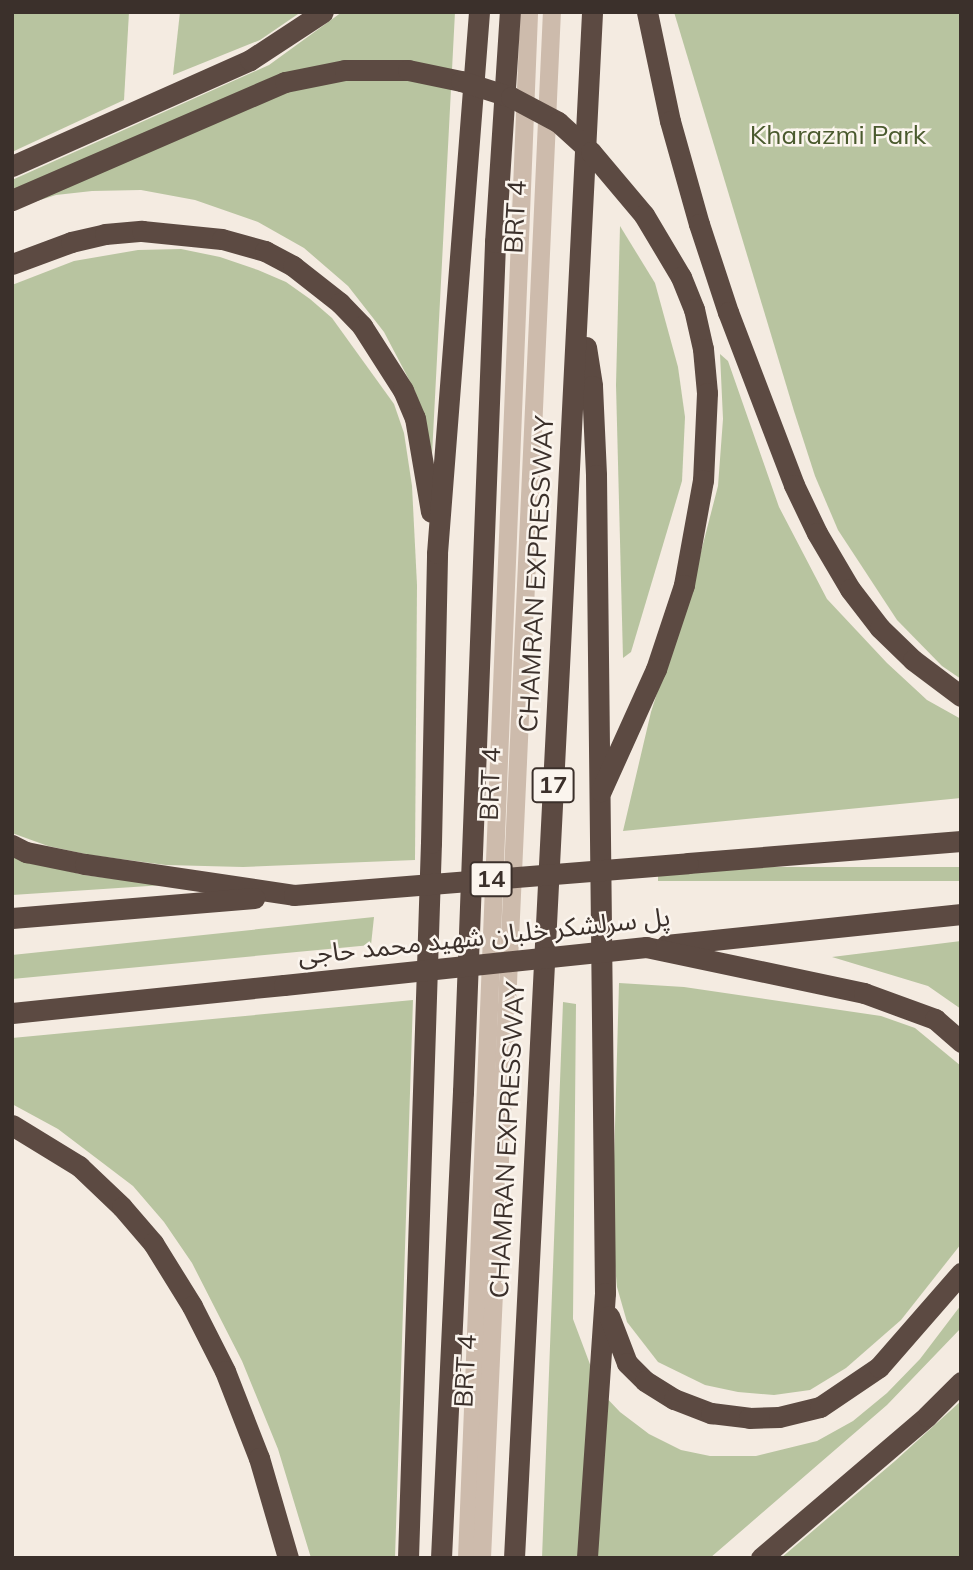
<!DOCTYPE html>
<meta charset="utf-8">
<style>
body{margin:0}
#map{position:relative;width:973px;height:1570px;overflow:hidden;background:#f4ebe1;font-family:Mulish,"Noto Sans Arabic",sans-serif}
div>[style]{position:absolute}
.green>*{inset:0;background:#b8c4a0;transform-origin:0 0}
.minor>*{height:18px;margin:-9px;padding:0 9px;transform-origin:9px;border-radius:9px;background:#cdbbac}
.highway>*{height:21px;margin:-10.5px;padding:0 10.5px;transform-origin:10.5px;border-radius:10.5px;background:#5c4a42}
.highway-bridge>*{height:21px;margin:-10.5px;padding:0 10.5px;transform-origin:10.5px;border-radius:10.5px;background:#5c4a42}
span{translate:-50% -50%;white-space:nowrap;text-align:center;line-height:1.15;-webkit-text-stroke:5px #fbf5ee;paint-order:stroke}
.shield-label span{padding:2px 5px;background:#fbf5ee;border:2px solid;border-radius:5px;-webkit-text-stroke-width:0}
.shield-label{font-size:24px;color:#3b302b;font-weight:700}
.park-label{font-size:26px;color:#4a5a2e}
.street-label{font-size:26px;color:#3b302b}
.frame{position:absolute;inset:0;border:14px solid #3b302b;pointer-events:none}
</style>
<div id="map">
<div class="green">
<i style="clip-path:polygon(12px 12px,129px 12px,124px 100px,12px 152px)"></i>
<i style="clip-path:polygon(180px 12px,301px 12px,260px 40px,173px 75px)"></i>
<i style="clip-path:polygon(342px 12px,455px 12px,432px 455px,415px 391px,384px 332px,348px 286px,304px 248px,258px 222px,195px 200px,141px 190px,92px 191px,56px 195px,12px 209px,12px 180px,269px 65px)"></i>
<i style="clip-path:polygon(674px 12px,961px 12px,961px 679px,942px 666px,897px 620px,838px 530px,815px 476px,794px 411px)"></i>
<i style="clip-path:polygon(620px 226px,655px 283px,678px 367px,685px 417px,682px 481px,631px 652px,623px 658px,616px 385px)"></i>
<i style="clip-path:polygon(181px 249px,220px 257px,258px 270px,286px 282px,310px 299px,332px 318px,394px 404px,404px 433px,412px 486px,417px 585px,415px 860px,243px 867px,166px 865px,90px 855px,48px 846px,12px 833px,12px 285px,74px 261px,138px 250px)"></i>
<i style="clip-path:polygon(720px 354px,728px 361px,779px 507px,827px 599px,887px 663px,927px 700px,961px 719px,961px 798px,623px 831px,651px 712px,696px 571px,718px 486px,723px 419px)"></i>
<i style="clip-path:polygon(12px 857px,84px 875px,164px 885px,12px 895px)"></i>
<i style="left:961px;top:867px;width:14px;height:303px;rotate:90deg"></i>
<i style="clip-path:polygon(374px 917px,371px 945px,12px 979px,12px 955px)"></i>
<i style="clip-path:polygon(961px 941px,961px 1009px,928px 986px,832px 957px)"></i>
<i style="clip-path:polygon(619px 983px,684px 987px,881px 1016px,915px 1028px,961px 1066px,961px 1244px,901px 1320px,846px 1368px,810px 1390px,774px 1395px,738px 1392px,705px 1385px,658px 1362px,627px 1322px,617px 1287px,612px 1233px)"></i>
<i style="clip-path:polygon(413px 1000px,395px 1558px,311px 1558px,278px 1449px,242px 1361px,192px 1263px,164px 1222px,133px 1186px,58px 1129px,12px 1104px,12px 1038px)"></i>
<i style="clip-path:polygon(563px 1002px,576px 1004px,573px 1319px,600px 1391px,620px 1412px,649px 1434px,681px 1450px,710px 1456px,756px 1456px,817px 1441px,853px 1421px,887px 1393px,920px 1359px,961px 1305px,961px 1328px,887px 1405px,710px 1558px,542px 1558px)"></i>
<i style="clip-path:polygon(961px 1401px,961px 1558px,781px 1558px,895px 1461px)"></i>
</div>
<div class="minor">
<i style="left:467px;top:1558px;width:1547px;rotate:-87.7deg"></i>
<i style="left:482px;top:1558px;width:1548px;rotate:-87.41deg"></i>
</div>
<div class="highway">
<i style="left:647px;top:12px;width:111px;rotate:78.1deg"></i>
<i style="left:670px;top:121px;width:107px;rotate:74.3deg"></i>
<i style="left:699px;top:224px;width:93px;rotate:71.8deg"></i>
<i style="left:728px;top:312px;width:185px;rotate:69.1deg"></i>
<i style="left:794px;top:485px;width:53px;rotate:64.4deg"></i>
<i style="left:817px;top:533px;width:65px;rotate:59.5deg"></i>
<i style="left:850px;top:589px;width:49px;rotate:52.4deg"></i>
<i style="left:880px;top:628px;width:46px;rotate:44.1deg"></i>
<i style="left:913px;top:660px;width:60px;rotate:36.9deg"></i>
<i style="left:12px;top:166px;width:261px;rotate:-24deg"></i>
<i style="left:250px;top:60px;width:87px;rotate:-33.3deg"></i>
<i style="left:12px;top:264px;width:63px;rotate:-20.4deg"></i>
<i style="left:71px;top:242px;width:35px;rotate:-13deg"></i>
<i style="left:105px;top:234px;width:37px;rotate:-5deg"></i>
<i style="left:142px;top:231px;width:80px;rotate:5.7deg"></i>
<i style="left:222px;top:239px;width:45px;rotate:15.6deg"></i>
<i style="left:265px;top:251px;width:32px;rotate:28deg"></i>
<i style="left:293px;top:266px;width:60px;rotate:38.2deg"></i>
<i style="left:340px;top:303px;width:32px;rotate:46deg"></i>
<i style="left:362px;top:326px;width:76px;rotate:57.4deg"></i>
<i style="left:403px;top:390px;width:30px;rotate:67deg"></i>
<i style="left:415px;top:418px;width:95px;rotate:80.3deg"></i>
<i style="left:586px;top:347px;width:39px;rotate:81deg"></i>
<i style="left:592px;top:386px;width:89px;rotate:87.4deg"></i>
<i style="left:596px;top:475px;width:818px;rotate:89.37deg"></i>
<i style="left:605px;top:1293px;width:266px;rotate:93.9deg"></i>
<i style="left:12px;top:845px;width:16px;rotate:27deg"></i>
<i style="left:26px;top:852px;width:60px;rotate:11.5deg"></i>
<i style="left:85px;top:864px;width:211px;rotate:8.4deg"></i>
<i style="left:688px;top:863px;width:274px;rotate:-4.6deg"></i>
<i style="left:12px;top:918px;width:243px;rotate:-4.7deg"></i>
<i style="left:666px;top:945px;width:297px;rotate:-6deg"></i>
<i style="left:646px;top:947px;width:223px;rotate:11.9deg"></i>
<i style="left:864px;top:993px;width:76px;rotate:20.1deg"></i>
<i style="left:935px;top:1019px;width:35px;rotate:41deg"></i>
<i style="left:12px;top:1013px;width:273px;rotate:-5.9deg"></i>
<i style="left:12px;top:1125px;width:79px;rotate:31.5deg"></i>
<i style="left:79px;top:1166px;width:59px;rotate:43.6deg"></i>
<i style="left:122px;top:1207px;width:48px;rotate:49.3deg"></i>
<i style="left:153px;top:1243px;width:74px;rotate:58.2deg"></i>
<i style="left:192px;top:1306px;width:73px;rotate:63.1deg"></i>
<i style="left:225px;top:1371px;width:93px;rotate:68.7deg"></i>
<i style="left:259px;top:1458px;width:104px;rotate:73.8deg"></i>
<i style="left:609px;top:1316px;width:50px;rotate:69deg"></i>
<i style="left:627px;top:1363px;width:25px;rotate:45deg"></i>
<i style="left:645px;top:1381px;width:34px;rotate:32deg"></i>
<i style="left:674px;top:1399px;width:40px;rotate:21deg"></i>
<i style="left:711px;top:1413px;width:38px;rotate:7deg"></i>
<i style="left:749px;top:1418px;width:30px;rotate:-2deg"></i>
<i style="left:779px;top:1417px;width:42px;rotate:-13.7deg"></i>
<i style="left:820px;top:1407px;width:71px;rotate:-34.1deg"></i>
<i style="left:879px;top:1367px;width:125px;rotate:-48.9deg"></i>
<i style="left:408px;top:1558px;width:715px;rotate:-88.16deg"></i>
<i style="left:431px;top:843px;width:290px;rotate:-88.8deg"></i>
<i style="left:437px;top:553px;width:543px;rotate:-85.56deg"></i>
<i style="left:441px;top:1558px;width:467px;rotate:-87.3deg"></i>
<i style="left:463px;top:1092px;width:851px;rotate:-87.84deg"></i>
<i style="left:495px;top:242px;width:230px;rotate:-86.3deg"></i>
<i style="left:514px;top:1558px;width:1548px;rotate:-87.11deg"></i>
<i style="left:761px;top:1558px;width:218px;rotate:-40.5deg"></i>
<i style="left:927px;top:1416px;width:48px;rotate:-45deg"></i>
</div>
<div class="highway-bridge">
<i style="left:12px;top:200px;width:297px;rotate:-23.4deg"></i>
<i style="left:285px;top:82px;width:61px;rotate:-11.3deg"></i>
<i style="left:345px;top:70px;width:63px"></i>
<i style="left:408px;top:70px;width:54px;rotate:11.7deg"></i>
<i style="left:461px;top:81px;width:52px;rotate:17.7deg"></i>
<i style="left:511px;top:97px;width:53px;rotate:28deg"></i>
<i style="left:558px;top:122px;width:45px;rotate:42.3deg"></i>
<i style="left:591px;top:152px;width:82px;rotate:49.9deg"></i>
<i style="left:644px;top:215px;width:72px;rotate:59.2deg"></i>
<i style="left:681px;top:277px;width:35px;rotate:68deg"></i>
<i style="left:694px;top:309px;width:41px;rotate:77.3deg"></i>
<i style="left:703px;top:349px;width:44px;rotate:84.8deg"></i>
<i style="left:707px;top:393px;width:87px;rotate:92.6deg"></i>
<i style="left:703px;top:480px;width:107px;rotate:100.3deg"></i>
<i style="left:684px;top:585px;width:89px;rotate:108.4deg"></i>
<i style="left:656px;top:669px;width:134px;rotate:114.3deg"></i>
<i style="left:294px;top:895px;width:395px;rotate:-4.6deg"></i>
<i style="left:284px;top:985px;width:364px;rotate:-6deg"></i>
</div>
<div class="shield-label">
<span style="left:553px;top:785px">17</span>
<span style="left:491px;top:879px">14</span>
</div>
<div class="park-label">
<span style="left:838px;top:135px">Kharazmi Park</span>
</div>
<div class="street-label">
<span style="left:515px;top:217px;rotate:-87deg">BRT 4</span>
<span style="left:536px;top:574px;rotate:-87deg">CHAMRAN EXPRESSWAY</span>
<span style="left:490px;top:784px;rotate:-88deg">BRT 4</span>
<span style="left:484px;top:936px;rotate:-6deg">پل سرلشکر خلبان شهید محمد حاجی</span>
<span style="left:507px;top:1140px;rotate:-87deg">CHAMRAN EXPRESSWAY</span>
<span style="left:465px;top:1371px;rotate:-87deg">BRT 4</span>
</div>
<div class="frame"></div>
</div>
